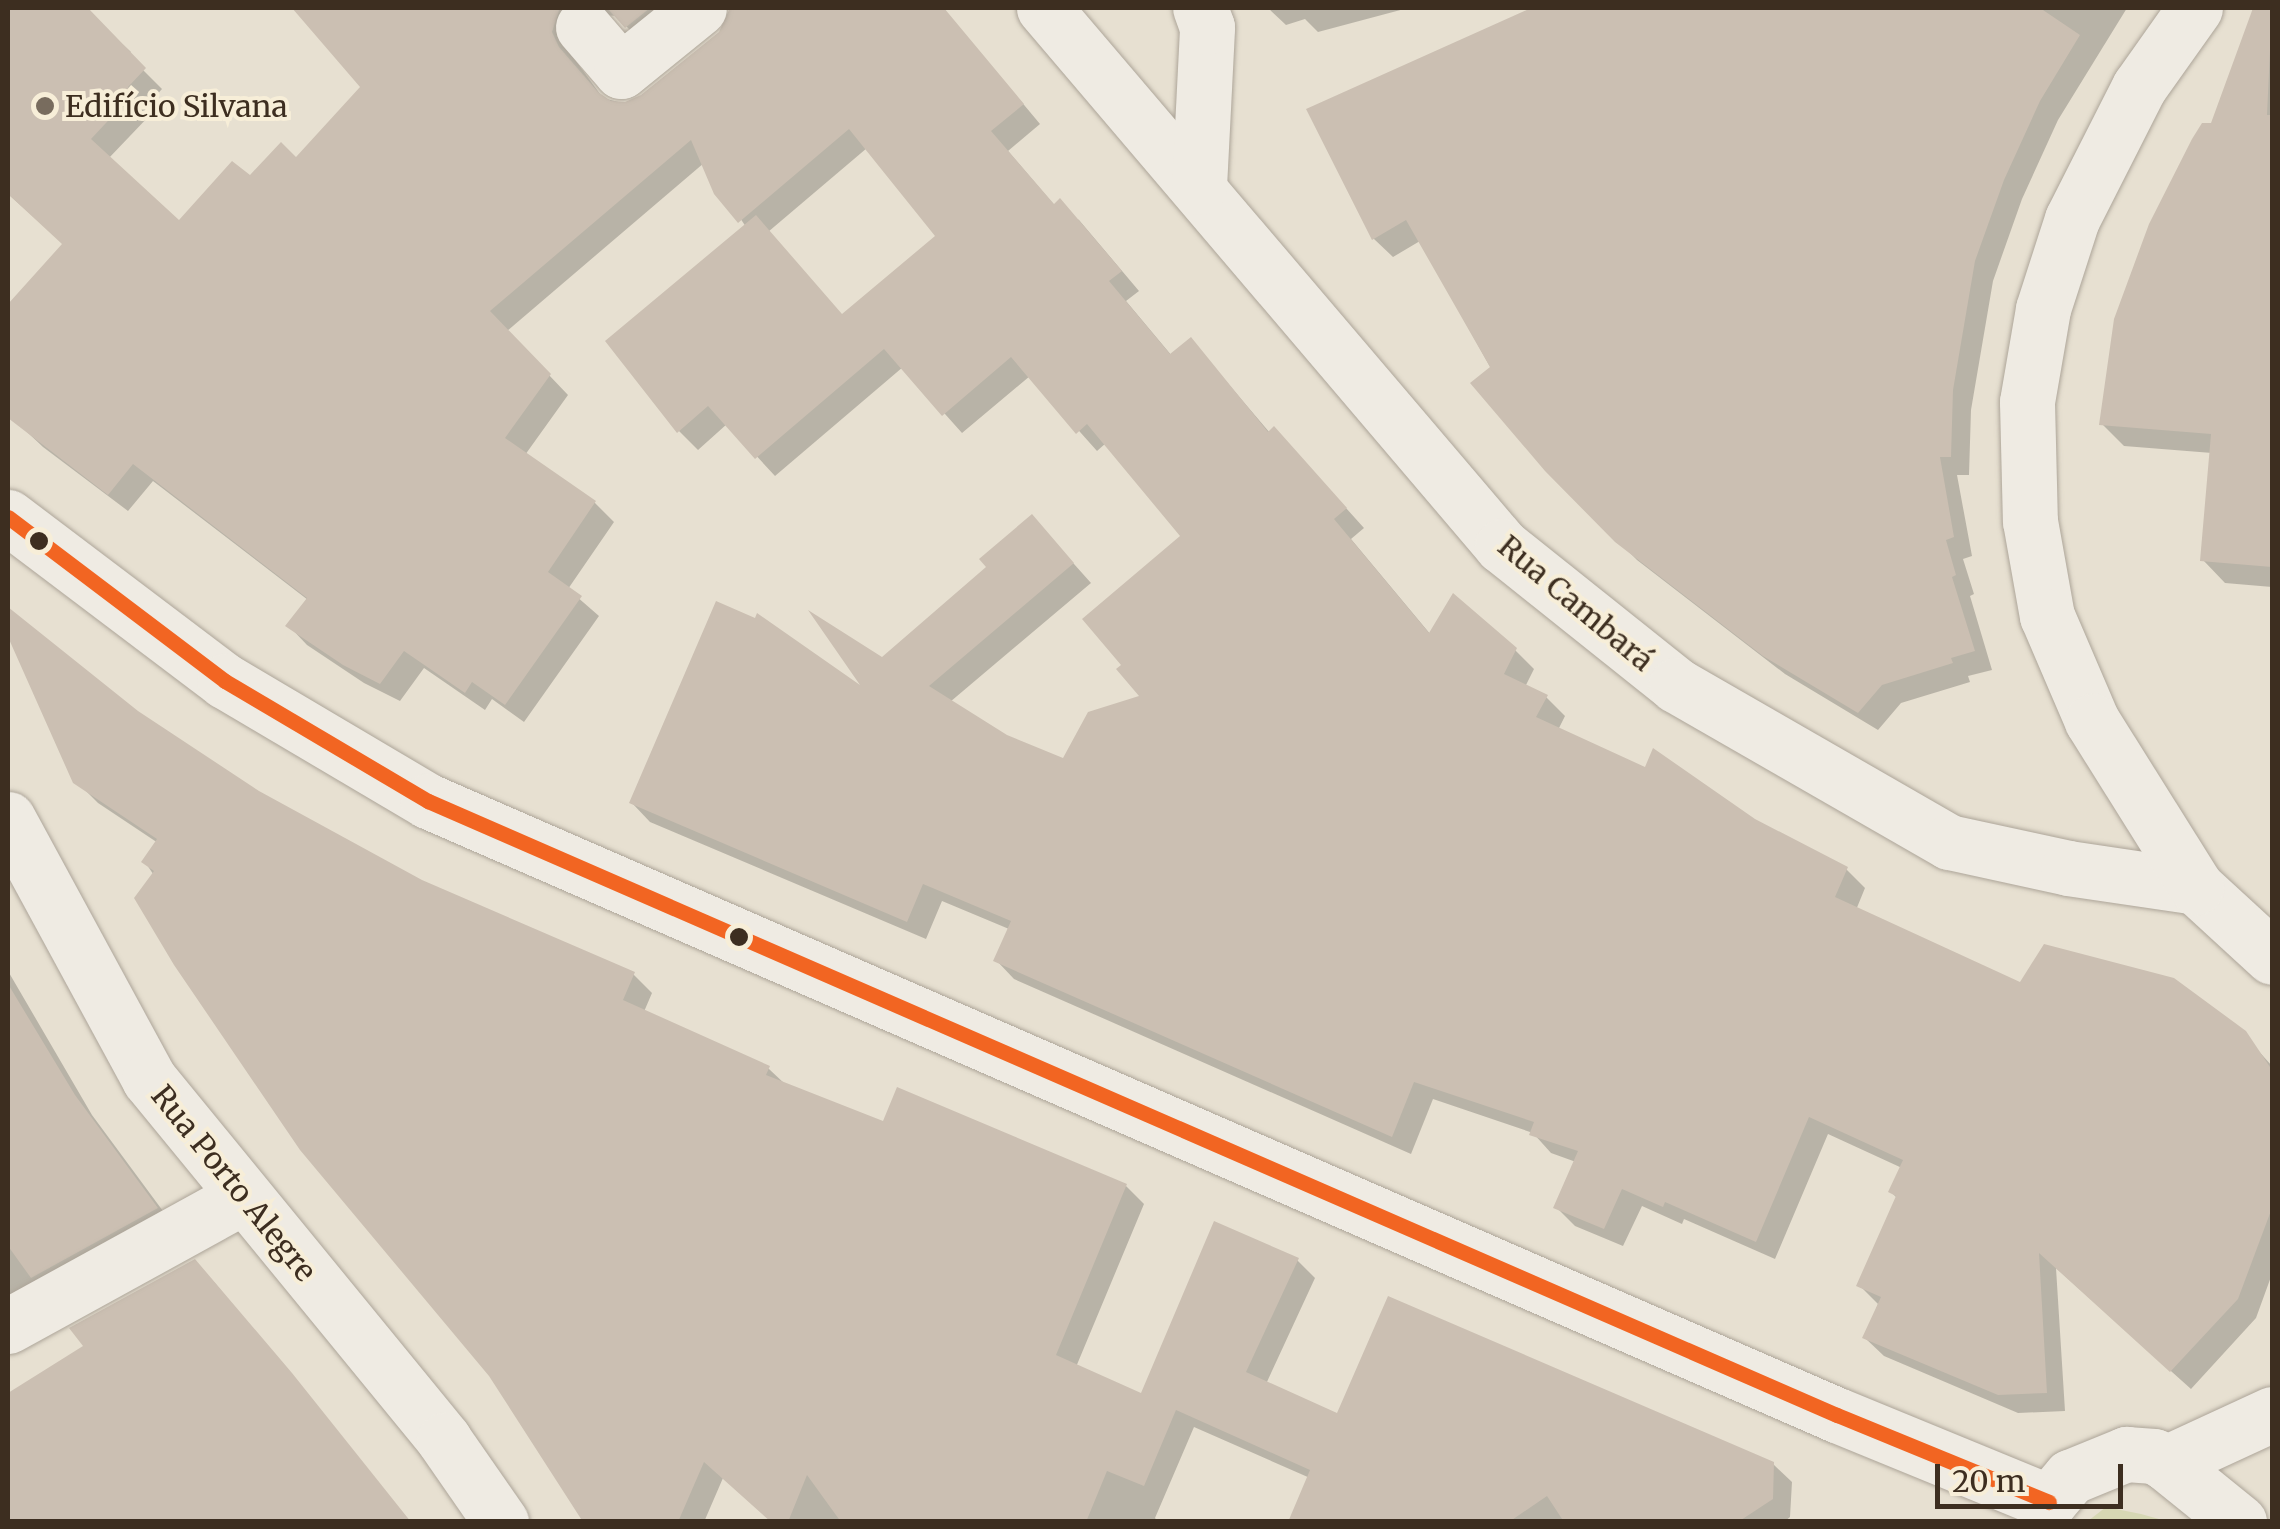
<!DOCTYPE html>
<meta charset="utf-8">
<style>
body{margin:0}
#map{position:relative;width:2280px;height:1529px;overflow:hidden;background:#e7e0d1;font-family:Merriweather,serif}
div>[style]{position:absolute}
.green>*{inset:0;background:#d6d7b3}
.shadow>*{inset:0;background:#0003}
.building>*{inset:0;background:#cbbfb2}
.roads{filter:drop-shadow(0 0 2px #ada599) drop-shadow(0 0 2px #ada599)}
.minor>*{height:55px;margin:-27.5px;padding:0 27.5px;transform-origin:27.5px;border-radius:27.5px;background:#efebe3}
.bus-1>*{height:15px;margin:-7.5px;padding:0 7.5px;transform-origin:7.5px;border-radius:7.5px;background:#f26522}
.dots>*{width:28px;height:28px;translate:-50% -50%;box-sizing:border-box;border:5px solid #f7eed8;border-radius:50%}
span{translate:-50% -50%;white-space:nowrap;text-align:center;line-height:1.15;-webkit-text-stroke:8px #f7eed8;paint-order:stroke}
.poi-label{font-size:30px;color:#3d2e20}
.left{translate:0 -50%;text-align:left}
.street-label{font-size:30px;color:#3d2e20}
.frame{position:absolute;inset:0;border:10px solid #3d2e20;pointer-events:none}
.scale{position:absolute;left:1935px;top:1464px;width:188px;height:45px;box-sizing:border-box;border:5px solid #3d2e20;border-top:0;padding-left:12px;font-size:30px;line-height:35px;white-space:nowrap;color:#3d2e20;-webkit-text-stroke:8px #f7eed8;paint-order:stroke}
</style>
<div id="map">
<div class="green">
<i style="clip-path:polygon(2106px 1507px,2141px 1514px,2166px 1521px,2088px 1521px)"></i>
</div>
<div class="shadow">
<i style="clip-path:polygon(evenodd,8px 8px,83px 8px,131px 52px,128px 55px,162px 89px,145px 108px,151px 114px,108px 159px,179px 224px,251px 178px,296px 160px,364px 87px,303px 16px,312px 8px,692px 8px,645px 45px,616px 16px,596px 14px,570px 53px,603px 98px,626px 104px,642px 97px,720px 34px,731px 19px,732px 8px,943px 8px,1040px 124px,1008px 151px,1055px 206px,1079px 220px,1139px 291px,1126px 301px,1172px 356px,1191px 340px,1270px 433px,1292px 448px,1364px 528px,1351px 539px,1431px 635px,1515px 650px,1534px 669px,1525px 687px,1546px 697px,1565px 716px,1558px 730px,1846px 869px,1865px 888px,1856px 910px,2021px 985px,2174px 980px,2238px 1028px,2272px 1066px,2272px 1274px,2256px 1318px,2191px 1389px,2056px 1268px,2065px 1411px,2018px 1413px,1884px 1356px,1865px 1338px,1878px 1304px,1859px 1285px,1898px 1199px,1891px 1192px,1902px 1168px,1828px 1134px,1775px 1259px,1684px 1219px,1682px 1224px,1642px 1206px,1623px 1246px,1575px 1226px,1556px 1207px,1576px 1162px,1551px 1153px,1533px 1133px,1433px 1099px,1411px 1154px,1014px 979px,996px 960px,1009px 929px,942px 901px,926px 939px,650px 822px,632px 803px,868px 694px,883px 660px,990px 567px,1032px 517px,1091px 583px,950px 702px,1006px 737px,1064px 761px,1143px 697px,1184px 536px,1106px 443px,1097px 451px,1030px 376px,962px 433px,903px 367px,775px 476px,727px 424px,698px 450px,679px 431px,746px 227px,704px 163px,507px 331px,568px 395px,525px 455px,595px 503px,614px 522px,568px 589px,599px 616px,524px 722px,492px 699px,485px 710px,424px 668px,400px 701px,364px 683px,307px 645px,289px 626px,308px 600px,153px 481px,128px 511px,43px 447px,8px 414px,8px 308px,65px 245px,8px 194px,8px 8px,867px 148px,938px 236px,843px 317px,768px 232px,867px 148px)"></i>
<i style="clip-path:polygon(1268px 8px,1408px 8px,1318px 32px,1305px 19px,1286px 25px)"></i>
<i style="clip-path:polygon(1537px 8px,2127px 8px,2058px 120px,2022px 199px,1993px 281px,1971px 410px,1969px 475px,1957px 475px,1972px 556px,1963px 559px,1974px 594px,1970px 596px,1992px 670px,1968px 676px,1970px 682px,1901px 703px,1878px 730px,1785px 674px,1637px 560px,1547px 469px,1420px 241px,1393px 257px,1374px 239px,1310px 110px)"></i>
<i style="clip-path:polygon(2256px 8px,2272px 8px,2272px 587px,2225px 583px,2203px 560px,2212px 453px,2124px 446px,2102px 424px)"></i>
<i style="clip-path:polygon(8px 610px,137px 713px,273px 802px,421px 882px,633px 974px,652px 993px,643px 1014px,769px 1069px,786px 1085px,884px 1124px,1126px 1186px,1144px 1204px,1076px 1367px,1143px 1396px,1297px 1260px,1315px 1278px,1266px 1384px,1338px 1416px,1773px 1464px,1792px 1482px,1790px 1517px,1784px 1522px,1290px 1522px,1310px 1478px,1194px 1427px,1155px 1518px,1158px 1522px,772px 1522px,723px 1478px,704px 1522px,584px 1522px,491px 1375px,145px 862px,158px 843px,98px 803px,79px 784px,8px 630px)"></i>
<i style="clip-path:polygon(8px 971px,92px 1115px,174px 1226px,8px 1303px)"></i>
<i style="clip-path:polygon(214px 1282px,410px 1522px,8px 1522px,8px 1395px,86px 1346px)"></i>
</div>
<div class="building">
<i style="clip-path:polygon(8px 8px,88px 8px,146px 68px,128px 87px,134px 93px,91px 139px,179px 220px,232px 161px,250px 175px,281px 142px,296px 157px,360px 87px,292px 8px,560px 8px,552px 32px,559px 47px,598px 92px,611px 101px,625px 102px,641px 95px,719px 32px,730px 8px,944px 8px,1024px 104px,991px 131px,1054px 204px,1060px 198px,1122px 271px,1109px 281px,1170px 354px,1191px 337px,1268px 432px,1274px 426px,1347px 508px,1334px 519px,1429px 633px,1453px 593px,1517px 648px,1504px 674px,1548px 695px,1536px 717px,1645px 767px,1653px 748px,1755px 819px,1848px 867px,1835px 897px,2020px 982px,2044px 944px,2174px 978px,2246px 1031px,2272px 1070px,2272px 1208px,2238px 1299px,2170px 1372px,2039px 1253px,2047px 1393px,1998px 1395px,1862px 1338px,1881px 1297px,1856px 1286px,1896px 1196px,1888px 1192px,1903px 1160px,1809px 1117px,1756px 1242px,1665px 1202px,1663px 1207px,1622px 1189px,1604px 1229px,1553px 1208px,1578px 1151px,1529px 1135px,1534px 1122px,1414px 1082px,1392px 1137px,993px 961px,1011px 921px,923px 884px,907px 922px,629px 803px,716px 601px,755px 618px,757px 613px,860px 685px,808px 610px,882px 657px,986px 567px,979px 559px,1032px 514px,1074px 563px,929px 686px,1007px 735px,1063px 758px,1088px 712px,1139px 696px,1116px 669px,1121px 665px,1082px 619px,1180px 536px,1087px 424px,1076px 434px,1011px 357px,942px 416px,884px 349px,755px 459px,708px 406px,677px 433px,605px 341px,756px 215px,842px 314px,935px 236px,849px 129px,738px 223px,714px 194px,691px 140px,490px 311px,551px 374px,505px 438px,596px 501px,548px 572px,582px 596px,505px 705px,472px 682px,465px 693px,404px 651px,380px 684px,343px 665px,285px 626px,307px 598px,133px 464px,108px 495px,8px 418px,8px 304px,62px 244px,8px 194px)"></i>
<i style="clip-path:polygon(607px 8px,650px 8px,625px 28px)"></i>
<i style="clip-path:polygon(1531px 8px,2040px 8px,2080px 35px,2040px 101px,2004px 180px,1975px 261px,1953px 390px,1951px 457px,1940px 457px,1954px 537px,1946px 540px,1956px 575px,1952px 577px,1975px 651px,1951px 658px,1953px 663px,1882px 685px,1858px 713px,1763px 656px,1615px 542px,1545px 471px,1470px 383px,1490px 367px,1406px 220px,1372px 240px,1306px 109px)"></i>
<i style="clip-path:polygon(2253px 8px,2272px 8px,2267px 115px,2272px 115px,2272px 567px,2200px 561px,2211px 434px,2099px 425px,2114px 319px,2149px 224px,2192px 139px,2202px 123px,2211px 123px)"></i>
<i style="clip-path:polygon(8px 607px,138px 711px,259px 791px,422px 880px,635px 972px,623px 1000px,770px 1066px,766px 1075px,883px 1121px,897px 1087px,1127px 1184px,1056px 1355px,1141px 1393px,1214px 1221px,1299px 1258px,1246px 1372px,1337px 1413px,1388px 1296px,1774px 1462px,1773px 1499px,1738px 1522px,1564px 1522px,1547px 1496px,1509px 1522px,1288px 1522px,1310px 1470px,1176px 1410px,1144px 1486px,1107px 1471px,1086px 1522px,841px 1522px,807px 1475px,788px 1522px,771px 1522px,704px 1462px,678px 1522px,583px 1522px,489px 1376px,300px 1150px,174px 965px,134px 898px,154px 871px,141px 862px,157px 839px,73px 783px,8px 637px)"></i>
<i style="clip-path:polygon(8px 984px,75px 1095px,158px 1208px,31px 1278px,8px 1246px)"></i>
<i style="clip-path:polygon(195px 1259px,292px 1373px,411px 1522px,8px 1522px,8px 1393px,83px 1346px,69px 1328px)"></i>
</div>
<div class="roads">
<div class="minor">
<i style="left:1044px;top:8px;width:707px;rotate:49.59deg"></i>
<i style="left:1502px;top:546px;width:223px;rotate:38.6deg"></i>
<i style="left:1676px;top:685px;width:315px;rotate:29.9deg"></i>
<i style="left:1949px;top:842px;width:122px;rotate:12.3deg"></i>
<i style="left:2068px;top:868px;width:129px;rotate:8.4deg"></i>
<i style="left:2196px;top:887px;width:103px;rotate:42.6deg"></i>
<i style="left:2195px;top:8px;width:97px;rotate:125.3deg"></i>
<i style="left:2139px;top:87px;width:148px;rotate:116.9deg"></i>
<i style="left:2072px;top:219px;width:95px;rotate:107.9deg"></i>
<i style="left:2043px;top:309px;width:94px;rotate:99.8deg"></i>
<i style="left:2027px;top:402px;width:119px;rotate:88.6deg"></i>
<i style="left:2030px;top:521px;width:97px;rotate:79.9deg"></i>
<i style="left:2047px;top:616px;width:114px;rotate:66.8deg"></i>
<i style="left:2092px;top:721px;width:196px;rotate:57.9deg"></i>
<i style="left:583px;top:27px;width:58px;rotate:49.2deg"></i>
<i style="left:621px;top:71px;width:100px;rotate:-38.9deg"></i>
<i style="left:1199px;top:187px;width:160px;rotate:-87.1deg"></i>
<i style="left:1207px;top:27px;width:20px;rotate:-110deg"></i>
<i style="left:8px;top:517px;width:272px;rotate:37.1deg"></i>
<i style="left:225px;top:681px;width:236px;rotate:30.6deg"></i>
<i style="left:428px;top:801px;width:1537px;rotate:23.55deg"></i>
<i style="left:1837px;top:1415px;width:229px;rotate:22.3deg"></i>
<i style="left:8px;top:819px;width:296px;rotate:61.5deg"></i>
<i style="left:149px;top:1079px;width:466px;rotate:50.7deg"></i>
<i style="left:444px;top:1440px;width:100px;rotate:55.2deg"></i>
<i style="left:8px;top:1326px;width:269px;rotate:-28.8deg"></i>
<i style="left:2166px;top:1463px;width:117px;rotate:-24.8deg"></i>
<i style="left:2049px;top:1502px;width:33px;rotate:-50deg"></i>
<i style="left:2070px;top:1477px;width:61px;rotate:-22.3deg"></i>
<i style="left:2126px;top:1454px;width:28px;rotate:4deg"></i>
<i style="left:2154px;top:1456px;width:14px;rotate:30deg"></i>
<i style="left:2166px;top:1463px;width:94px;rotate:38.9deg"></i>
</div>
</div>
<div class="bus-1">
<i style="left:8px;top:517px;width:272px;rotate:37.1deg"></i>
<i style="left:225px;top:681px;width:236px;rotate:30.6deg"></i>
<i style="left:428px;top:801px;width:1537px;rotate:23.55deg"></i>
<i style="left:1837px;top:1415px;width:229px;rotate:22.3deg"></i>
</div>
<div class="dots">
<i style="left:45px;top:106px;background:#786c5e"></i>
<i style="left:39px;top:541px;background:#3d2e20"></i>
<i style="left:739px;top:937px;background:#3d2e20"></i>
</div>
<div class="poi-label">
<span class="left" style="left:65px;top:106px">Edifício Silvana</span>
</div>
<div class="street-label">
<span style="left:1576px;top:603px;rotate:40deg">Rua Cambará</span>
<span style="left:234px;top:1183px;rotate:51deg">Rua Porto Alegre</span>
</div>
<div class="frame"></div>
<div class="scale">20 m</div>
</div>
